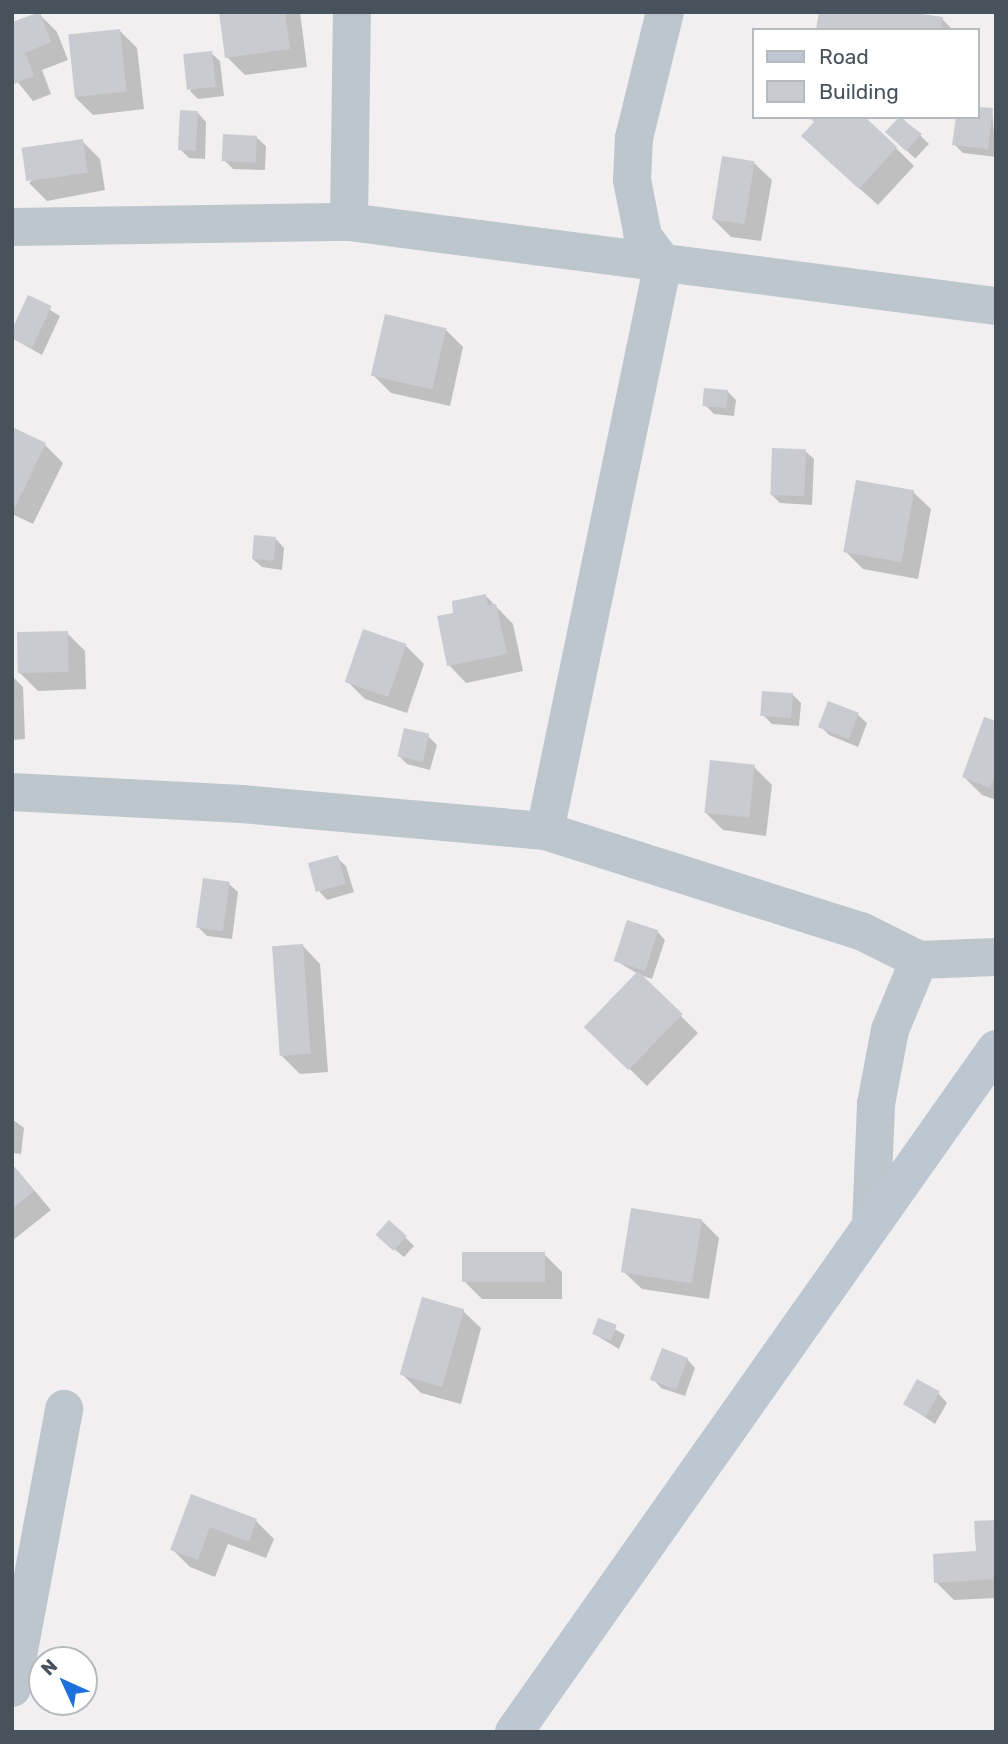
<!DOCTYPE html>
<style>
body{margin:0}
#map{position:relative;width:1008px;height:1744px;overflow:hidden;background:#f1efef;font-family:Rubik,sans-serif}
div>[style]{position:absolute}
.shadow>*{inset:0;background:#0003;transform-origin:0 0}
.building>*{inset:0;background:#c9cbd1;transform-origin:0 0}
.street>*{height:38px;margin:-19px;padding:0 19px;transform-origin:19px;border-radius:19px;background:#bdc6cd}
.secondary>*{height:38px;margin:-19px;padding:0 19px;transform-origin:19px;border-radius:19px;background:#bdc7d2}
span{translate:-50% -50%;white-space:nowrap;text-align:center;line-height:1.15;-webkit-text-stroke:6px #fff;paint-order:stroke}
.frame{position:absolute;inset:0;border:14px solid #47525c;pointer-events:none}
.legend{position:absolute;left:752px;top:28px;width:228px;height:91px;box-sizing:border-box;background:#fff;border:2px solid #b5babe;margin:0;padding:9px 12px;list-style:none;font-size:21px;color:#47525c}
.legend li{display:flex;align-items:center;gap:14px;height:35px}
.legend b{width:35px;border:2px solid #b5babe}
.north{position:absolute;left:28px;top:1646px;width:70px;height:70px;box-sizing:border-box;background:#fff;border:2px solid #b5babe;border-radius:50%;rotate:315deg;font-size:19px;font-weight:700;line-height:28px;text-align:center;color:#47525c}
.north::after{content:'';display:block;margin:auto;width:24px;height:32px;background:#1c71de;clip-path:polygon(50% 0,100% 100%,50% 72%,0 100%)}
</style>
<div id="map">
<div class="shadow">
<i style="clip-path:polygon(221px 12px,300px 12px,307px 67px,245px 75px,227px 57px)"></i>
<i style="clip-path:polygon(39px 14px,57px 32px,68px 60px,42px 70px,51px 94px,33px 101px,12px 75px,12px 39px)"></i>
<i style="clip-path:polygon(942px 19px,953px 30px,818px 30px)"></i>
<i style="clip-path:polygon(119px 30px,137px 48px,144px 109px,93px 115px,75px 97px)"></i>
<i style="clip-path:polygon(211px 53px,220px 61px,224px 96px,198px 99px,190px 91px)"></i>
<i style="clip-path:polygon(992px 110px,996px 157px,963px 153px,954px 144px,957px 119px,948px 117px,978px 117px)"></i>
<i style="clip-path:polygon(198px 113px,206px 122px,205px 159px,189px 158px,180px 149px)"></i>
<i style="left:901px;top:117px;width:39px;height:20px;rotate:44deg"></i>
<i style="clip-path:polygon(816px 122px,896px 148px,914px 166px,878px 205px,821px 154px)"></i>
<i style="clip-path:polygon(257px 138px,266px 146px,265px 170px,233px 169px,224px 160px)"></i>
<i style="clip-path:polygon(82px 141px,100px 159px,105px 190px,47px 201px,29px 183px)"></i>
<i style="clip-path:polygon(754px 163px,772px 180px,761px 241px,731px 237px,713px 219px)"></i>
<i style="clip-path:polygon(29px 297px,60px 316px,42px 355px,12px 338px)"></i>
<i style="clip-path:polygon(445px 329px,463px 347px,450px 406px,391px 393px,373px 375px)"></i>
<i style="clip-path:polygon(727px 391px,736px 400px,734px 416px,714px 414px,705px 405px)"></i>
<i style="clip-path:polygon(12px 429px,45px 445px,63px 463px,33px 524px,12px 514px)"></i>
<i style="clip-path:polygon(805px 451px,814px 459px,812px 505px,780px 503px,772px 495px)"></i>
<i style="clip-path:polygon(913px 492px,931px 509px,918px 579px,863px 569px,845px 551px)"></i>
<i style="clip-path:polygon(276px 539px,284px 548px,282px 570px,262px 567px,253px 559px)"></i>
<i style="clip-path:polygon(485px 595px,513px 624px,523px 671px,466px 683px,449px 665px,455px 614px)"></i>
<i style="clip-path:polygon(67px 633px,85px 651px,86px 689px,38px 691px,20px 673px)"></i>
<i style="clip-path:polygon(406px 646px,424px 664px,407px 713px,365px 699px,347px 681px)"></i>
<i style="clip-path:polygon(12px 676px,23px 687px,25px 739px,12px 740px)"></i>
<i style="clip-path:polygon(792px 694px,801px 703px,799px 726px,772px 724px,764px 716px)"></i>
<i style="clip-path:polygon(829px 704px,858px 715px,867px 723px,858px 747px,829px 735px,821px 727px)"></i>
<i style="clip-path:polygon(996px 723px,996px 800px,982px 795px,964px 777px)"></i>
<i style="clip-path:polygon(428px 736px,437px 745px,430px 770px,407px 764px,399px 756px)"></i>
<i style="clip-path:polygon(754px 767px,772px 785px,766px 836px,723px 830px,705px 812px)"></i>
<i style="clip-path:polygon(337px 858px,346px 866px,354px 892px,327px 900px,319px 891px)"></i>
<i style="clip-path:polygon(229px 884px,238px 892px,232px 939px,207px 936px,198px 927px)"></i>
<i style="clip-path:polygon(657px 931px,665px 940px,652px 979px,638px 974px,698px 1033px,647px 1086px,587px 1027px,638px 974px,615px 960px)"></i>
<i style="clip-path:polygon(303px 946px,320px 964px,328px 1072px,300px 1074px,282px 1056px)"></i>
<i style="clip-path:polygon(12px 1119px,24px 1128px,21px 1154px,12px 1153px)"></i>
<i style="clip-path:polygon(12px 1164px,51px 1210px,12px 1241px)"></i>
<i style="clip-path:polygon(701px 1220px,719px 1238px,709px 1299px,642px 1289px,624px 1272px)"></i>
<i style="clip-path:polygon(405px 1237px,414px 1246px,404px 1257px,387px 1243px)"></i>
<i style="clip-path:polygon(544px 1254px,562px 1272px,562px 1299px,482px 1299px,464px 1281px)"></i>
<i style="clip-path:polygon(463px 1311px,481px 1328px,461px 1404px,421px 1393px,403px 1375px)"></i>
<i style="clip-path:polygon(599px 1320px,625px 1335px,619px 1349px,594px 1334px)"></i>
<i style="clip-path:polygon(687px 1359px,695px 1368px,685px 1396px,661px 1388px,653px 1379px)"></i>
<i style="clip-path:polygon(939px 1394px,947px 1403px,935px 1424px,904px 1403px)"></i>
<i style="clip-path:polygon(192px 1497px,256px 1521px,274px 1539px,266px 1558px,228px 1544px,215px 1577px,190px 1567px,172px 1549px)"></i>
<i style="clip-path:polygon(996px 1522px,996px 1598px,954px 1600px,936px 1582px,978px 1553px)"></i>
</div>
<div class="building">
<i style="clip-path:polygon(40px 12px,51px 42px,25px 53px,34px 76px,14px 84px,12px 22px)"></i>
<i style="clip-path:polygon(219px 12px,285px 12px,290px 49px,225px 58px)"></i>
<i style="clip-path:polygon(819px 12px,907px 12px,943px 17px,941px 30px,816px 30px)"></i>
<i style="left:120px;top:29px;width:63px;height:52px;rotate:84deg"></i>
<i style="left:212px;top:51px;width:36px;height:29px;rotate:84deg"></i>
<i style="clip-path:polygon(978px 107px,993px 108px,988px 149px,952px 145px,956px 117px,978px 117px)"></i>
<i style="left:180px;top:110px;width:18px;height:40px;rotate:3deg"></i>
<i style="clip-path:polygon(809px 117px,865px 117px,897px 147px,859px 189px,801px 136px,814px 122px)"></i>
<i style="clip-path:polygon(899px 117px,922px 134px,906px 151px,885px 132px)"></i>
<i style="left:223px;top:134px;width:34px;height:27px;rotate:3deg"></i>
<i style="left:83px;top:139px;width:34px;height:62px;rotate:82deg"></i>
<i style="left:722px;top:156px;width:33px;height:64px;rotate:9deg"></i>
<i style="left:28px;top:295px;width:26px;height:46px;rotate:25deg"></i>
<i style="left:385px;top:314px;width:63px;height:63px;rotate:13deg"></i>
<i style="left:704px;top:388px;width:24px;height:18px;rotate:5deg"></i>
<i style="clip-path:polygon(12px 427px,46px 443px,15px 507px,12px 506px)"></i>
<i style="left:772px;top:448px;width:34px;height:47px;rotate:2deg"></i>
<i style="left:856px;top:480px;width:59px;height:73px;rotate:10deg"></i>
<i style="left:254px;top:535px;width:22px;height:24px;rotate:5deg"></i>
<i style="clip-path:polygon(486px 594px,488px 605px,496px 604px,507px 654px,447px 666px,437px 616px,453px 613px,452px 601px)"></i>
<i style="left:363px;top:629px;width:46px;height:56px;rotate:19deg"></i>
<i style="left:68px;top:631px;width:41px;height:51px;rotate:89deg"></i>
<i style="left:762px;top:691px;width:31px;height:25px;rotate:4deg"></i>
<i style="left:828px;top:701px;width:33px;height:28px;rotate:21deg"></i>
<i style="clip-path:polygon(984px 717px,996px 721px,996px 773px,990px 788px,962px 777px)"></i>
<i style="left:404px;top:728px;width:26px;height:29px;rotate:13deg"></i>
<i style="left:710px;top:760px;width:45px;height:53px;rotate:6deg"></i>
<i style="left:338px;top:855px;width:30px;height:31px;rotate:75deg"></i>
<i style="left:203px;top:878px;width:27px;height:50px;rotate:8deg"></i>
<i style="left:627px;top:920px;width:33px;height:43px;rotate:18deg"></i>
<i style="left:303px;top:944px;width:110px;height:31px;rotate:86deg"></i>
<i style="left:638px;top:971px;width:62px;height:78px;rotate:44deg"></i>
<i style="clip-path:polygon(12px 1164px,34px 1191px,12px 1209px)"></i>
<i style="left:631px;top:1208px;width:72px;height:65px;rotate:9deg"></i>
<i style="left:389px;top:1220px;width:24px;height:20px;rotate:42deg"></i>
<i style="left:462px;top:1252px;width:83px;height:30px"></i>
<i style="left:422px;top:1297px;width:44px;height:81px;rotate:16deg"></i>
<i style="left:598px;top:1318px;width:20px;height:17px;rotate:20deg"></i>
<i style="left:662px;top:1348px;width:28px;height:34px;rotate:21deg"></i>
<i style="left:917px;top:1379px;width:26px;height:29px;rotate:29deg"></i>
<i style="clip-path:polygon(191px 1494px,257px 1519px,249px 1542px,210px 1527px,198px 1560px,170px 1550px)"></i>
<i style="clip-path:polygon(996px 1520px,996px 1579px,934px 1583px,933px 1554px,976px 1551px,974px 1521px)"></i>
</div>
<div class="street">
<i style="left:349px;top:222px;width:210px;rotate:-89.2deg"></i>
<i style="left:12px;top:227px;width:337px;rotate:-0.9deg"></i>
<i style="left:349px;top:222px;width:652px;rotate:7.4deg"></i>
<i style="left:12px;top:792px;width:230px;rotate:3deg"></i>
<i style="left:242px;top:804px;width:304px;rotate:5.1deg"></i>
<i style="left:545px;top:831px;width:331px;rotate:17.6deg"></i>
<i style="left:861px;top:931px;width:65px;rotate:26.6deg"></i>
<i style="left:919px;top:960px;width:77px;rotate:-2.2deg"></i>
<i style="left:545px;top:831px;width:580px;rotate:-78.26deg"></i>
<i style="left:663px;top:263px;width:34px;rotate:-127deg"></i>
<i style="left:643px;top:236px;width:57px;rotate:-101.1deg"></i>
<i style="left:632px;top:180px;width:42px;rotate:-87.3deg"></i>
<i style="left:634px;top:138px;width:130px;rotate:-76.2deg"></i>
<i style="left:871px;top:1225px;width:121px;rotate:-87.6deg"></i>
<i style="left:876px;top:1104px;width:75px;rotate:-79.3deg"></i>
<i style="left:890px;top:1030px;width:76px;rotate:-67.5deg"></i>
<i style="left:12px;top:1688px;width:284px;rotate:-79.4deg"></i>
</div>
<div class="secondary">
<i style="left:514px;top:1732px;width:836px;rotate:-54.79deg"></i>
</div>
<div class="frame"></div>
<ul class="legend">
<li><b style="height:9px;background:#bdc7d2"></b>Road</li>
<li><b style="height:19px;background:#c9cbd1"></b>Building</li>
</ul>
<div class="north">N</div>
</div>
